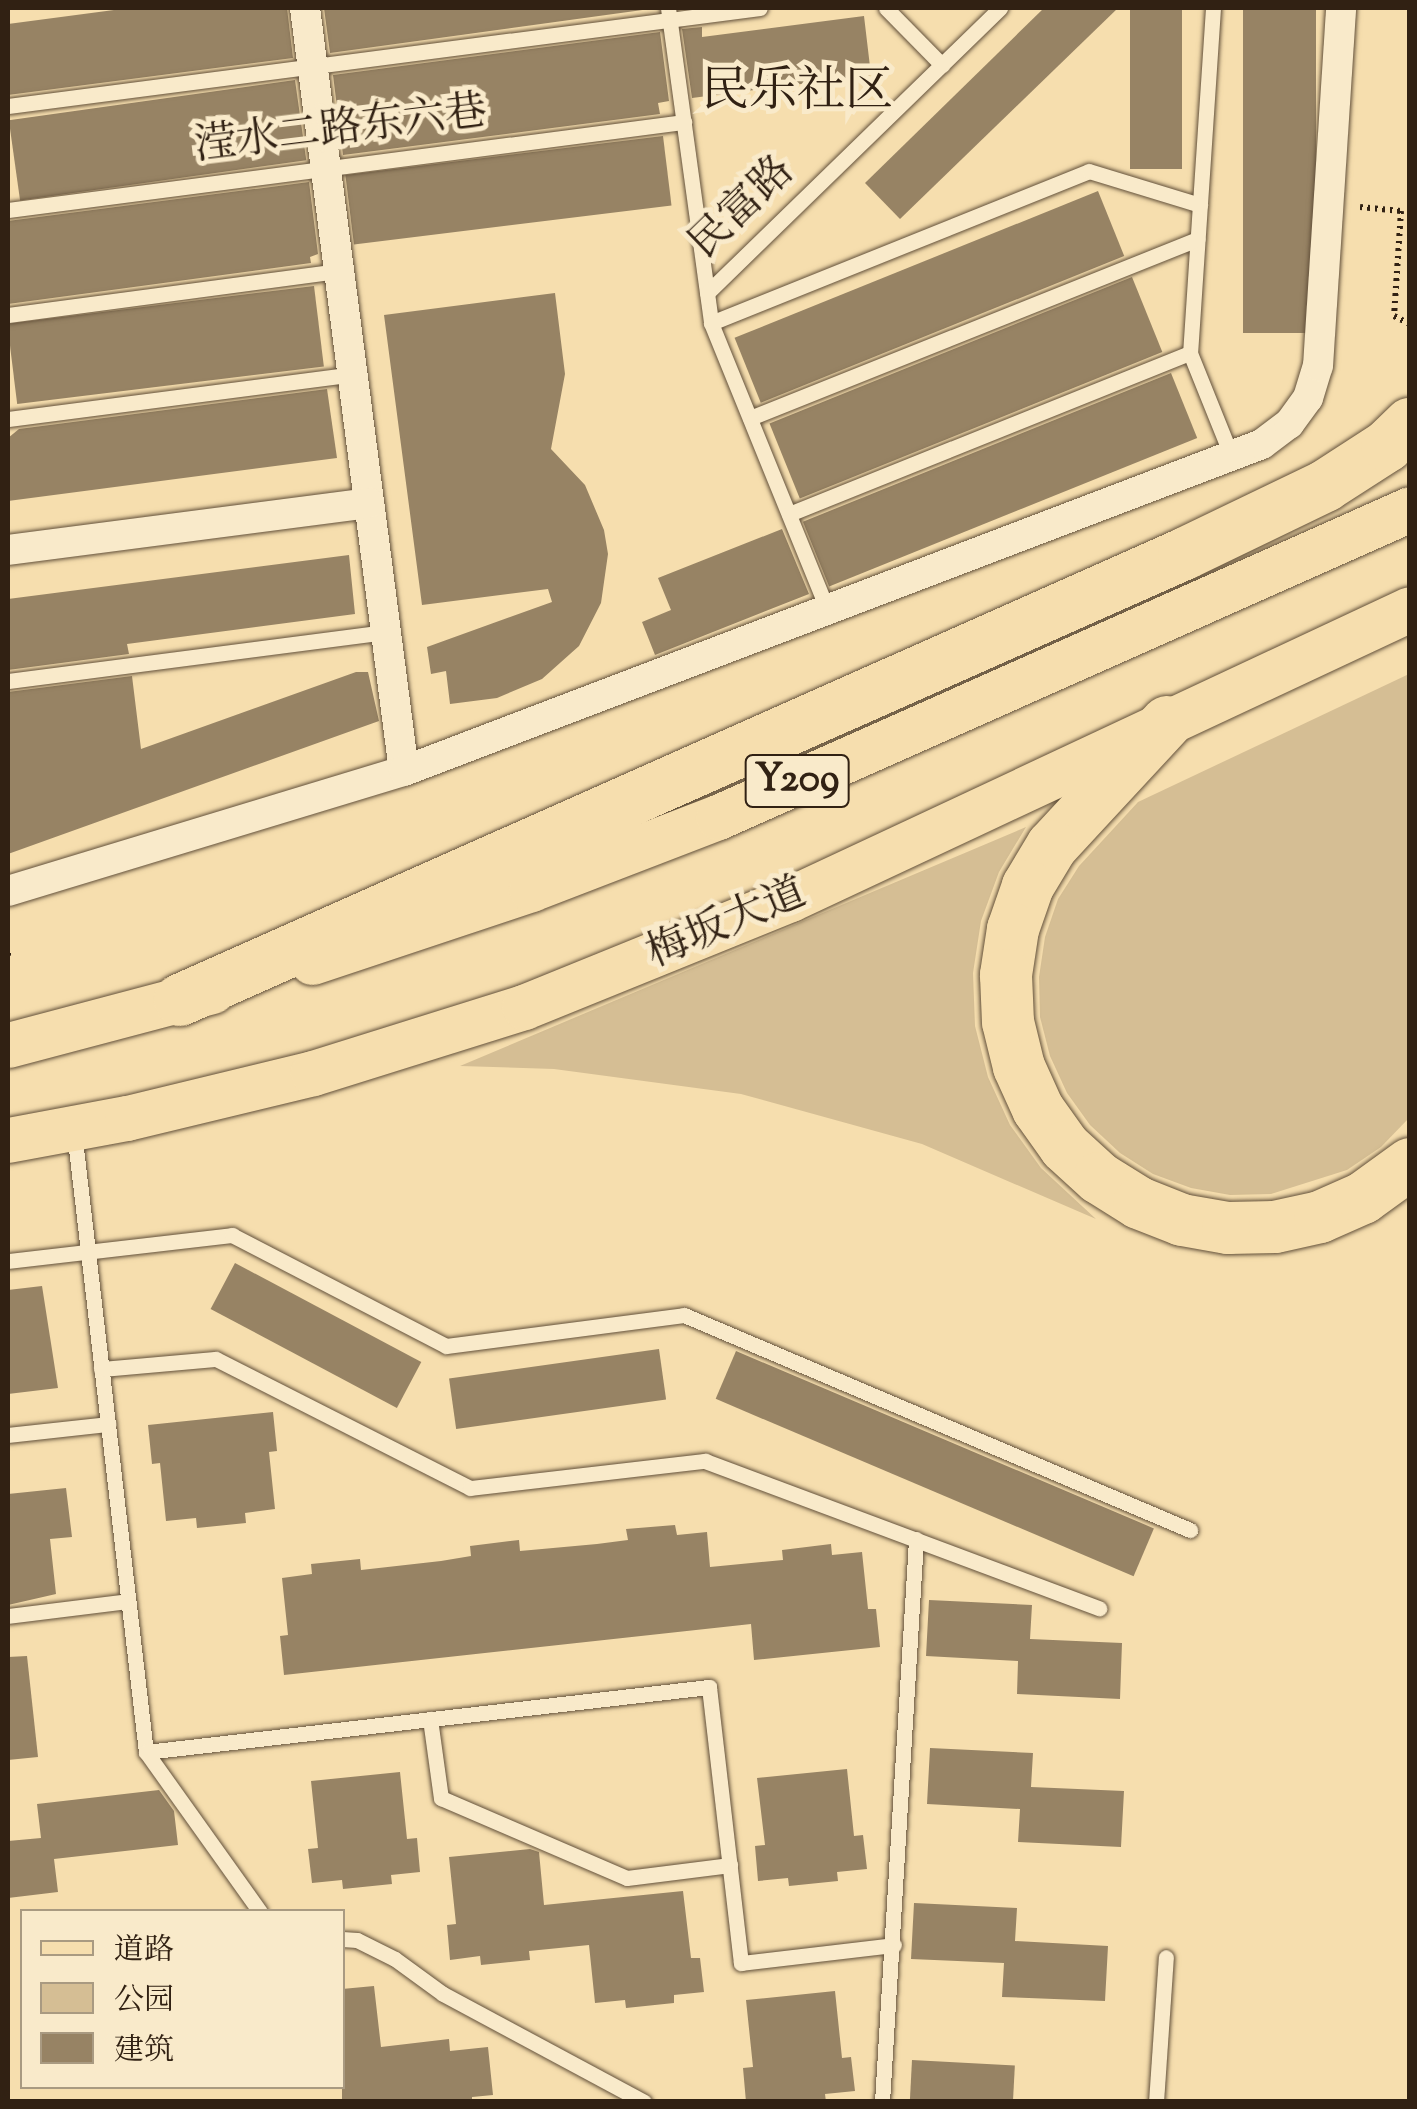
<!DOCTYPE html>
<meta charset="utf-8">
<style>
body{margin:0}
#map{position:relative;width:1417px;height:2109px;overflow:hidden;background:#f6deae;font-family:"Sorts Mill Goudy","Noto Serif SC",serif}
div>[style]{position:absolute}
.green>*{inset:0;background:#d5be94}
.building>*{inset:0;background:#978364;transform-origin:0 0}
.path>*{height:6px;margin-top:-3px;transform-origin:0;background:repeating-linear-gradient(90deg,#312113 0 2.5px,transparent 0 7.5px)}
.roads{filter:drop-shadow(0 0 2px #62503a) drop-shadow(0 0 2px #62503a)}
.lane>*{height:15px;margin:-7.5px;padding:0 7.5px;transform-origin:7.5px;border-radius:7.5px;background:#f9eaca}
.street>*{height:30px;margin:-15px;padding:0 15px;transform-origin:15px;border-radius:15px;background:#f9eaca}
.primary>*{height:45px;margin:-22.5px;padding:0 22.5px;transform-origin:22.5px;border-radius:22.5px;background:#f6deae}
.highway>*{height:52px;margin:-26px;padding:0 26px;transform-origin:26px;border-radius:26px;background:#f6deae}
span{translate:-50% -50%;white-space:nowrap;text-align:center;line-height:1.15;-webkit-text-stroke:10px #f9eaca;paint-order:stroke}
.shield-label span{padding:2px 8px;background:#f9eaca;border:2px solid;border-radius:8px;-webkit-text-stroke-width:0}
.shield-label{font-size:40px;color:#312113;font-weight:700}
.street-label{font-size:42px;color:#312113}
.quarter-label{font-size:48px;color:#312113}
.frame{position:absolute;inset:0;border:10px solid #312113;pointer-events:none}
.legend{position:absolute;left:20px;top:1909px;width:325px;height:180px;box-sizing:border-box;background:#f9eaca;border:2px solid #a99a81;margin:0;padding:12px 18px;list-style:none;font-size:30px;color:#312113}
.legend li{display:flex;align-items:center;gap:20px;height:50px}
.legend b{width:50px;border:2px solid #a99a81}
</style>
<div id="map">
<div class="green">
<i style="clip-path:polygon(1409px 674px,1409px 1118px,1381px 1147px,1347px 1170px,1271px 1194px,1230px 1195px,1191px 1188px,1153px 1174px,1120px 1153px,1090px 1125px,1067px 1093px,1050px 1056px,1040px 1017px,1039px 977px,1045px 937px,1058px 899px,1079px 866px,1138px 802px)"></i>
<i style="clip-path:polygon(1026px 827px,999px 872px,981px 921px,973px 973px,975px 1026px,988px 1077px,1010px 1125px,1041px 1168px,1096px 1219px,922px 1144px,741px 1094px,554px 1069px,460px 1066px)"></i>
</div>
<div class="building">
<i style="clip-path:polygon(129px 8px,287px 8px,293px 58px,8px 95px,8px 24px)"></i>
<i style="clip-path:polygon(324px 8px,657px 8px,330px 53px)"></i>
<i style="clip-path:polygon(1044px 8px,1118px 8px,900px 219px,865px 183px)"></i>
<i style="left:1130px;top:8px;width:52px;height:161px"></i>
<i style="left:1243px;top:8px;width:73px;height:325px"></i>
<i style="clip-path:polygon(864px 16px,871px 75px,692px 98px,682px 29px,702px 27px,702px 37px)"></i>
<i style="clip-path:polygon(660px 32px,669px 101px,658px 103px,660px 114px,343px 155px,333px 75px)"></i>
<i style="left:295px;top:80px;width:81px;height:289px;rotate:82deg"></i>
<i style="left:663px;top:136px;width:70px;height:320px;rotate:83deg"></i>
<i style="clip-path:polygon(309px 182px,318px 254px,310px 257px,311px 263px,8px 304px,8px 221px)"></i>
<i style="left:1098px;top:191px;width:70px;height:392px;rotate:68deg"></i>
<i style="left:1132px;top:277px;width:81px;height:391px;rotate:68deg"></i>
<i style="left:314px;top:286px;width:81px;height:309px;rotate:83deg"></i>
<i style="clip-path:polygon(555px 293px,565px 374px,551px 449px,585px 485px,604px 530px,608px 554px,601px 603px,579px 646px,542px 679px,497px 698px,450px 704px,446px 671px,431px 674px,427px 647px,552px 602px,548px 589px,422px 605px,384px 315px)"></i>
<i style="left:1171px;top:373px;width:70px;height:397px;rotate:68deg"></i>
<i style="clip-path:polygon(327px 389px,337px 458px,8px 501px,8px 438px,19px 429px)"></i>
<i style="clip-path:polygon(782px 529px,809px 594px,655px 655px,642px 622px,671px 610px,658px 578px)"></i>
<i style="clip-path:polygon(349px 555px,355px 614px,127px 644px,129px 654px,8px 670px,8px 599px)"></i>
<i style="clip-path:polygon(356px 672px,368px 672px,379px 721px,8px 854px,8px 692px,132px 676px,141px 749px)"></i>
<i style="left:235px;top:1263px;width:211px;height:52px;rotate:28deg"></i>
<i style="clip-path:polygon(42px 1286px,58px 1388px,8px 1394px,8px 1290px)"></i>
<i style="left:659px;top:1349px;width:51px;height:212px;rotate:82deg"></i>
<i style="left:736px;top:1351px;width:454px;height:52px;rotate:23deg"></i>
<i style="clip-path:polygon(273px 1412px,277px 1451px,269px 1452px,275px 1509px,245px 1513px,246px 1523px,197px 1528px,196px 1518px,166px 1521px,160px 1463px,152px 1464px,148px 1425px)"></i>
<i style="clip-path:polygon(66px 1488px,72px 1537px,50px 1539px,56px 1594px,8px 1605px,8px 1494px)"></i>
<i style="clip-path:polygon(675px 1525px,677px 1535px,707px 1532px,710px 1567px,783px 1560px,782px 1550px,831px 1544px,832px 1555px,862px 1552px,868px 1609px,876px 1609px,880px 1647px,754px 1660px,751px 1624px,284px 1675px,280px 1636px,288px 1635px,282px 1578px,312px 1574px,311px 1564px,360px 1559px,361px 1570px,441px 1561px,471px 1556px,470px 1546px,519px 1540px,520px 1551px,597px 1544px,628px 1540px,626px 1529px)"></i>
<i style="clip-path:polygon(929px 1600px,1032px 1605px,1030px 1639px,1122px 1643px,1120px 1699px,1017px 1694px,1018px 1661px,926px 1656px)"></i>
<i style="clip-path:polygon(27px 1656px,38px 1757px,8px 1760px,8px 1657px)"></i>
<i style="clip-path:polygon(930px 1748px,1033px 1753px,1031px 1787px,1124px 1791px,1121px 1847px,1018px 1842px,1020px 1809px,927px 1804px)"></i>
<i style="clip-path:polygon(847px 1769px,854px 1836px,863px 1835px,867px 1869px,837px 1872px,838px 1881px,789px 1886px,788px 1878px,758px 1881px,755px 1846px,765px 1845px,757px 1778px)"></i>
<i style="clip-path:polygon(400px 1772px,407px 1839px,417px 1838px,420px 1872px,391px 1875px,392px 1884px,343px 1889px,342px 1880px,312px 1883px,308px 1849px,318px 1848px,311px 1781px)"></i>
<i style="clip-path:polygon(159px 1790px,174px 1811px,178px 1845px,54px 1859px,58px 1892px,8px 1898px,8px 1841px,41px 1838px,37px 1804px)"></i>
<i style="clip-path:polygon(530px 1849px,539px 1852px,544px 1905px,683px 1891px,691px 1958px,700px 1958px,704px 1992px,674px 1995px,674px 2003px,626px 2008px,625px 2000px,595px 2003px,589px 1945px,529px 1951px,530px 1960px,481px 1965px,480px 1956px,450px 1960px,447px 1925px,456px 1924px,449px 1857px)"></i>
<i style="clip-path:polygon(914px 1903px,1017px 1908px,1015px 1941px,1108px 1946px,1105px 2001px,1002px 1997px,1004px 1963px,911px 1959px)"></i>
<i style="clip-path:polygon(374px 1986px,381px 2047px,449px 2039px,450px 2051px,488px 2047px,493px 2095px,472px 2097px,472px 2102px,342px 2102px,342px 1989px)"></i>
<i style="clip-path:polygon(835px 1991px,842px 2058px,851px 2057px,855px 2091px,825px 2094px,826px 2102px,746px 2102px,743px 2068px,753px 2067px,746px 2000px)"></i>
<i style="left:912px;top:2060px;width:103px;height:42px;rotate:3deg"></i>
</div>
<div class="path">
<i style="left:1360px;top:207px;width:41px;rotate:5.6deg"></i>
<i style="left:1401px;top:211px;width:105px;rotate:93.8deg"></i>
<i style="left:1394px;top:316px;width:18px;rotate:27deg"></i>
<i style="left:8px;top:953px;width:6px;rotate:-9deg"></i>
</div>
<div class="roads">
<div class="lane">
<i style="left:668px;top:8px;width:318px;rotate:82.2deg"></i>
<i style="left:711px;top:323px;width:309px;rotate:67.9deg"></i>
<i style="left:886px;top:8px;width:80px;rotate:45.5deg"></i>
<i style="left:1213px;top:8px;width:346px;rotate:93.8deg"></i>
<i style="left:1190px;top:353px;width:110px;rotate:68.1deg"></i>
<i style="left:8px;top:106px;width:758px;rotate:-7.42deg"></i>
<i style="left:8px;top:210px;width:682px;rotate:-7.42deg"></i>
<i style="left:707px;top:293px;width:409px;rotate:-44.2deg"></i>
<i style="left:8px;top:315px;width:334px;rotate:-7.6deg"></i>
<i style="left:711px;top:323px;width:407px;rotate:-21.9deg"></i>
<i style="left:1089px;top:171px;width:116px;rotate:17deg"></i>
<i style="left:750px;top:418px;width:482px;rotate:-21.8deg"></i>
<i style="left:8px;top:419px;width:348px;rotate:-7.4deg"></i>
<i style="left:789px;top:514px;width:432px;rotate:-21.9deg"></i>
<i style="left:8px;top:681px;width:381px;rotate:-7.4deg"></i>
<i style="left:74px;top:1131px;width:625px;rotate:83.39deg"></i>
<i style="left:146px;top:1752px;width:196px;rotate:54.5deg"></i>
<i style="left:8px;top:1261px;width:226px;rotate:-6.6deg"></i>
<i style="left:232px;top:1235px;width:241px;rotate:27.4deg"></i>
<i style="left:446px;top:1346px;width:240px;rotate:-7.4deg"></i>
<i style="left:684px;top:1315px;width:550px;rotate:23.02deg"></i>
<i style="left:101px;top:1369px;width:115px;rotate:-5deg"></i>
<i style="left:216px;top:1359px;width:285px;rotate:26.9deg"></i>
<i style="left:470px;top:1488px;width:237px;rotate:-6.6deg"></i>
<i style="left:705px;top:1461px;width:421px;rotate:20.5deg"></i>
<i style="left:8px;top:1435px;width:101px;rotate:-6.3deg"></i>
<i style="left:8px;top:1616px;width:121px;rotate:-7.1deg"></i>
<i style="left:430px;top:1719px;width:80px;rotate:82.1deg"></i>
<i style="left:441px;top:1798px;width:202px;rotate:23.3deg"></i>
<i style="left:627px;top:1878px;width:104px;rotate:-7.2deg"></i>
<i style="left:146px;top:1752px;width:567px;rotate:-6.59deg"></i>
<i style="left:709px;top:1687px;width:278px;rotate:83.4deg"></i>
<i style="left:741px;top:1963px;width:154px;rotate:-6.7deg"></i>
<i style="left:342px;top:1939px;width:15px;rotate:4deg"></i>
<i style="left:357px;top:1940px;width:42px;rotate:26.6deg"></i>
<i style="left:395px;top:1959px;width:59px;rotate:36.1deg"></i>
<i style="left:443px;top:1994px;width:228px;rotate:28.2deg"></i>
<i style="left:882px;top:2102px;width:564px;rotate:-86.54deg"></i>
<i style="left:1156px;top:2102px;width:145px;rotate:-86.1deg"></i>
</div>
<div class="street">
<i style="left:305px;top:8px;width:769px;rotate:82.61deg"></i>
<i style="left:8px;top:550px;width:364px;rotate:-7.4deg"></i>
<i style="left:8px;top:891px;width:414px;rotate:-16.9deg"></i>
<i style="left:404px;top:771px;width:918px;rotate:-20.86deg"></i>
<i style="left:1262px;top:444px;width:34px;rotate:-37deg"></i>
<i style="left:1289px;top:424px;width:32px;rotate:-54deg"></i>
<i style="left:1308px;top:398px;width:34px;rotate:-73deg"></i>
<i style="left:1318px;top:366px;width:359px;rotate:-86.3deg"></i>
</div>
<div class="primary">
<i style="left:312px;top:962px;width:231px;rotate:-18.4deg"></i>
<i style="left:531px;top:889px;width:200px;rotate:-21.1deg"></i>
<i style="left:718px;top:817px;width:757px;rotate:-23.99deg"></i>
<i style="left:8px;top:1045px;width:211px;rotate:-14.8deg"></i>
<i style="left:8px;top:1140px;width:121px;rotate:-10.5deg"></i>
<i style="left:127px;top:1118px;width:191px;rotate:-13.6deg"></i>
<i style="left:313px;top:1073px;width:221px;rotate:-17.4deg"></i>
<i style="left:524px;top:1007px;width:287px;rotate:-22.1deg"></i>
<i style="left:790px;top:899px;width:684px;rotate:-25.07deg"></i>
</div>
<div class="highway">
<i style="left:1167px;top:722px;width:169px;rotate:132.8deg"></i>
<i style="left:1052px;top:846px;width:47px;rotate:121deg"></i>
<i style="left:1028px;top:886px;width:46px;rotate:109.2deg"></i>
<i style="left:1013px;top:929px;width:47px;rotate:98.7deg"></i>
<i style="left:1006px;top:975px;width:47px;rotate:87.6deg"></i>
<i style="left:1008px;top:1022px;width:46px;rotate:76.3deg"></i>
<i style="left:1019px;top:1067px;width:46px;rotate:65.7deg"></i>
<i style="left:1038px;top:1109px;width:47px;rotate:54.6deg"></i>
<i style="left:1065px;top:1147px;width:46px;rotate:42.4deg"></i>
<i style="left:1099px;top:1178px;width:47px;rotate:32deg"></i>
<i style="left:1139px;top:1203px;width:46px;rotate:21.6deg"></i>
<i style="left:1182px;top:1220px;width:47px;rotate:9.9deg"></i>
<i style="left:1228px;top:1228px;width:47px;rotate:-1.2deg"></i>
<i style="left:1275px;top:1227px;width:46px;rotate:-12.5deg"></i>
<i style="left:1320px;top:1217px;width:47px;rotate:-23.8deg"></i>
<i style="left:1363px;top:1198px;width:58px;rotate:-35.9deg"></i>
<i style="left:180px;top:1000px;width:1099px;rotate:-23.95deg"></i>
<i style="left:1184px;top:554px;width:157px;rotate:-25.7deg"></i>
<i style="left:1325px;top:486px;width:74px;rotate:-32.8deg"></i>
<i style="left:1387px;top:446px;width:32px;rotate:-44deg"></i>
</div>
</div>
<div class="shield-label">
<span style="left:797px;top:781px">Y209</span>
</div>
<div class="street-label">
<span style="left:341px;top:131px;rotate:-7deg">滢水二路东六巷</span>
<span style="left:743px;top:209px;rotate:-44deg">民富路</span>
<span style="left:727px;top:925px;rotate:-23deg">梅坂大道</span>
</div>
<div class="quarter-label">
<span style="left:797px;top:94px">民乐社区</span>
</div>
<div class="frame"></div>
<ul class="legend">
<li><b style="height:12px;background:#f6deae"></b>道路</li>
<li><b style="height:28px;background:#d5be94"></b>公园</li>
<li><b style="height:28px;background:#978364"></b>建筑</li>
</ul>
</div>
